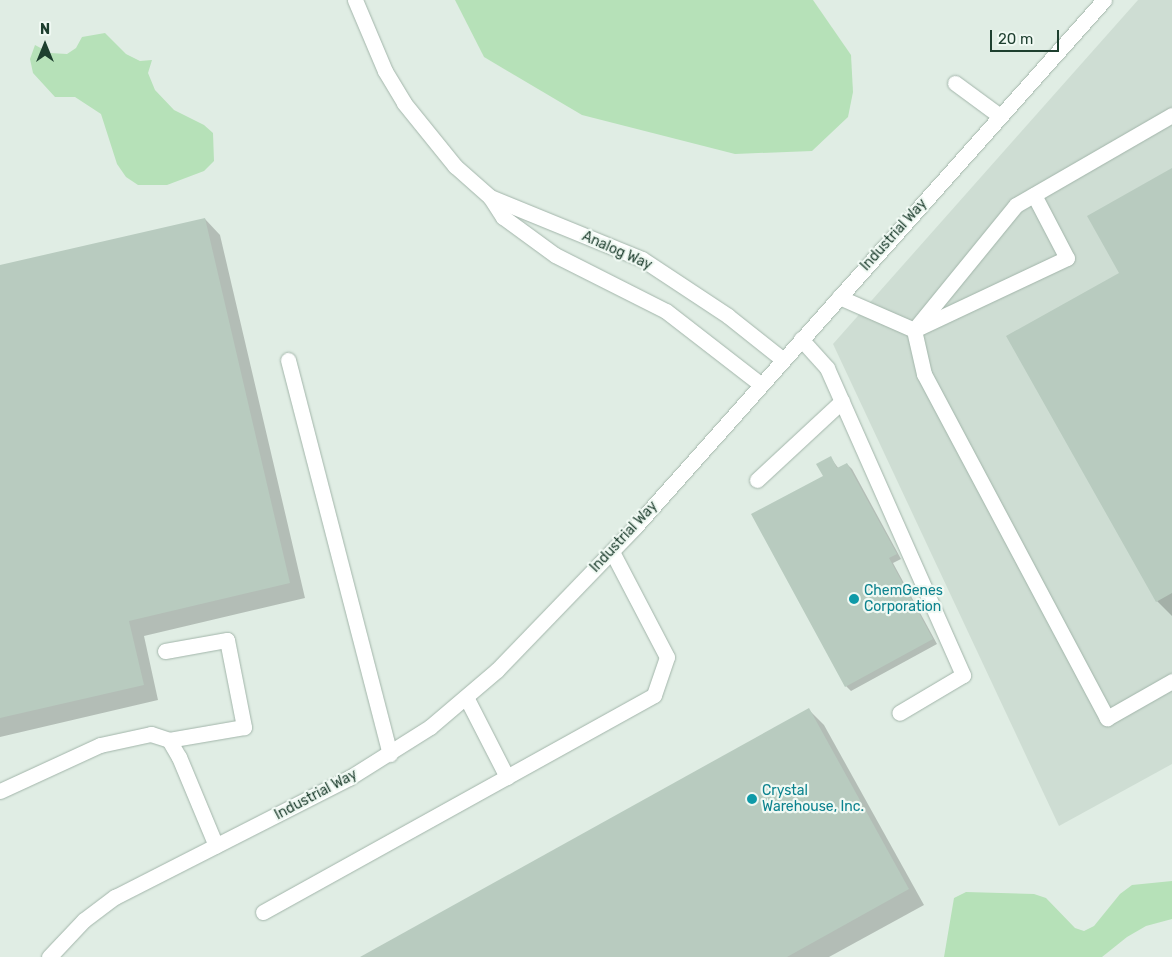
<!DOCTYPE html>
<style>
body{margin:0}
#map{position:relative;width:1172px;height:957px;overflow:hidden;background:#e0ede4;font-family:Rubik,sans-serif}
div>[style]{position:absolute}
.built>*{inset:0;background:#ceddd3}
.green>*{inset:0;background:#b6e1b8}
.shadow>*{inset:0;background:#0003}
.building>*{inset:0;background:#b8cbbf}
.roads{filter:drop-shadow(0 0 1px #a2b5aa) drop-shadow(0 0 1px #a2b5aa)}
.minor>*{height:15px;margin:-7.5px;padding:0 7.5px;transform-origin:7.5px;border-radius:7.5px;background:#fff}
.dots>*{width:14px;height:14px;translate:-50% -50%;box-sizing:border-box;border:2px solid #f0f9f3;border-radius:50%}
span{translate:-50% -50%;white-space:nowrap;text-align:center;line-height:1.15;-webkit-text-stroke:4.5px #f0f9f3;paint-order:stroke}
.street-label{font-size:14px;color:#1e3f2f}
.culture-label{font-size:14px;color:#0d838f}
.left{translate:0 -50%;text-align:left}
.north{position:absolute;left:20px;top:20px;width:50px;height:50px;-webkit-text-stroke:4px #f0f9f3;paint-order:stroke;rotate:0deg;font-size:14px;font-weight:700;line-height:20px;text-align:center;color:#1e3f2f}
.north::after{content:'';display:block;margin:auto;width:18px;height:22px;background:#1e3f2f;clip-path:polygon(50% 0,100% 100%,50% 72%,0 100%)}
.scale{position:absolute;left:990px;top:30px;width:69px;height:22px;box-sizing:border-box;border:2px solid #1e3f2f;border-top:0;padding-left:6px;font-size:15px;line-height:18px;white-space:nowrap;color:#1e3f2f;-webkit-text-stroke:4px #f0f9f3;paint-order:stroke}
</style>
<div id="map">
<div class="built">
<i style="clip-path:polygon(1138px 0,1172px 0,1172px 764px,1059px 826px,833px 344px)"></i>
</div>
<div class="green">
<i style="clip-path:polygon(455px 0,813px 0,851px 55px,853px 92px,848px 117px,812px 151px,735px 154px,582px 115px,484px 57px)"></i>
<i style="clip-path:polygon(105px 33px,126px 54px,140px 61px,152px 60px,148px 73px,155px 90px,174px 110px,204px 125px,213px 133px,214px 161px,204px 171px,167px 185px,138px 185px,126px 177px,117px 164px,101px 114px,75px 97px,55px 97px,33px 73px,30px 59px,35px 45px,50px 53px,67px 54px,76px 48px,82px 37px)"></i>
<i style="clip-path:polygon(1172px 881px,1172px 919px,1146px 926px,1127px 937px,1102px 957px,944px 957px,954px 898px,966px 892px,1034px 894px,1046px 898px,1075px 928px,1084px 931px,1094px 926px,1120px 894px,1132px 885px)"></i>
</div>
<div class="shadow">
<i style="clip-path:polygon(1172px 170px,1172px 616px,1157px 601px,1120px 273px)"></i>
<i style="clip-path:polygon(205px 219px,220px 235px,305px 598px,144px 636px,158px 700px,0 737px,0 267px)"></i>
<i style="clip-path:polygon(830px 457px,839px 469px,847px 464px,852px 469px,901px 559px,893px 563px,937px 644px,851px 691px,846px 686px,824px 476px)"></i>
<i style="clip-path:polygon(809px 710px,824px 725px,924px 905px,829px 957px,362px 957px)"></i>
</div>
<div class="building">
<i style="clip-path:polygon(1172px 168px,1172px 593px,1156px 602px,1006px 336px,1119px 273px,1087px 216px)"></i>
<i style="clip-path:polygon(205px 218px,290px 583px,129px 621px,144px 685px,0 718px,0 265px)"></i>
<i style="clip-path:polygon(831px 456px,837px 468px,847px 463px,897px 554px,889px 558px,933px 639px,845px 687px,751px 514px,823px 476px,816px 464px)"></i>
<i style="clip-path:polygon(809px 708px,909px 889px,787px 957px,360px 957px)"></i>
</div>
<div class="roads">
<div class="minor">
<i style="left:355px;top:0;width:77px;rotate:67.1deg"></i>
<i style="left:385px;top:71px;width:37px;rotate:59deg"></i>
<i style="left:404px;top:103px;width:81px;rotate:51deg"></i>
<i style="left:455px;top:166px;width:47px;rotate:41.5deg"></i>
<i style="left:490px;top:197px;width:24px;rotate:57deg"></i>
<i style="left:503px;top:217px;width:64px;rotate:36.2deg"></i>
<i style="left:555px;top:255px;width:124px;rotate:26.8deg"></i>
<i style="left:666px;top:311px;width:119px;rotate:37.8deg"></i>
<i style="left:955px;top:83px;width:56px;rotate:36.3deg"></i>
<i style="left:1034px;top:195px;width:71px;rotate:62.4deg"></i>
<i style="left:1067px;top:258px;width:169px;rotate:154.8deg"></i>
<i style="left:914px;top:330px;width:45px;rotate:77.2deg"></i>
<i style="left:924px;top:374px;width:390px;rotate:62deg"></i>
<i style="left:1107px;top:718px;width:75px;rotate:-29.6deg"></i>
<i style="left:490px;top:197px;width:164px;rotate:22.2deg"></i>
<i style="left:642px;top:259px;width:103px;rotate:33.5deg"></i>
<i style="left:728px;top:316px;width:69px;rotate:38.5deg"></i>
<i style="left:839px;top:297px;width:82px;rotate:23.7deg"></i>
<i style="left:914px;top:330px;width:161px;rotate:-50.8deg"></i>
<i style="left:1016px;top:205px;width:180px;rotate:-30deg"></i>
<i style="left:801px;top:339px;width:39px;rotate:48deg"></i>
<i style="left:827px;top:368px;width:336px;rotate:66.1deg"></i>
<i style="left:963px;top:675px;width:74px;rotate:149.3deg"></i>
<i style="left:288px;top:360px;width:407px;rotate:75.5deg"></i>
<i style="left:757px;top:480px;width:116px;rotate:-42.9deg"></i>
<i style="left:165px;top:651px;width:63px;rotate:-10.1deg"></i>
<i style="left:227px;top:640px;width:89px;rotate:78.9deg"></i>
<i style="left:244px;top:727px;width:76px;rotate:170.2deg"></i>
<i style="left:466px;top:697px;width:90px;rotate:62.9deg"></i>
<i style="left:0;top:791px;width:110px;rotate:-24.7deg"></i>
<i style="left:100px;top:745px;width:52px;rotate:-12.2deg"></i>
<i style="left:151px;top:734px;width:19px;rotate:18deg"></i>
<i style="left:169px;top:740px;width:20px;rotate:60deg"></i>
<i style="left:179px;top:757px;width:96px;rotate:67.4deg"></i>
<i style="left:263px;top:912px;width:447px;rotate:-29deg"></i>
<i style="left:654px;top:695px;width:40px;rotate:-71.1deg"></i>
<i style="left:667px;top:657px;width:119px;rotate:-117.6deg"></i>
<i style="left:49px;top:957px;width:51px;rotate:-46.6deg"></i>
<i style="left:84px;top:920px;width:39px;rotate:-37deg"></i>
<i style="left:115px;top:897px;width:263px;rotate:-27deg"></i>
<i style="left:349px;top:778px;width:96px;rotate:-32.2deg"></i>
<i style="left:430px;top:727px;width:88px;rotate:-40.4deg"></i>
<i style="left:497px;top:670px;width:197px;rotate:-46deg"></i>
<i style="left:634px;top:528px;width:707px;rotate:-48.33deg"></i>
</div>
</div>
<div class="dots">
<i style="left:854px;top:599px;background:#0f9aa8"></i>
<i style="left:752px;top:799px;background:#0f9aa8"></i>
</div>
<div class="street-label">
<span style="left:894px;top:235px;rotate:-48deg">Industrial Way</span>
<span style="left:617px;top:251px;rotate:24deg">Analog Way</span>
<span style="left:624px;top:537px;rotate:-47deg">Industrial Way</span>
<span style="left:316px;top:795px;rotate:-28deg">Industrial Way</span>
</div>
<div class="culture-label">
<span class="left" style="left:864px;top:599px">ChemGenes<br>Corporation</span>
<span class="left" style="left:762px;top:799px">Crystal<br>Warehouse, Inc.</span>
</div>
<div class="north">N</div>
<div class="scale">20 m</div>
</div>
